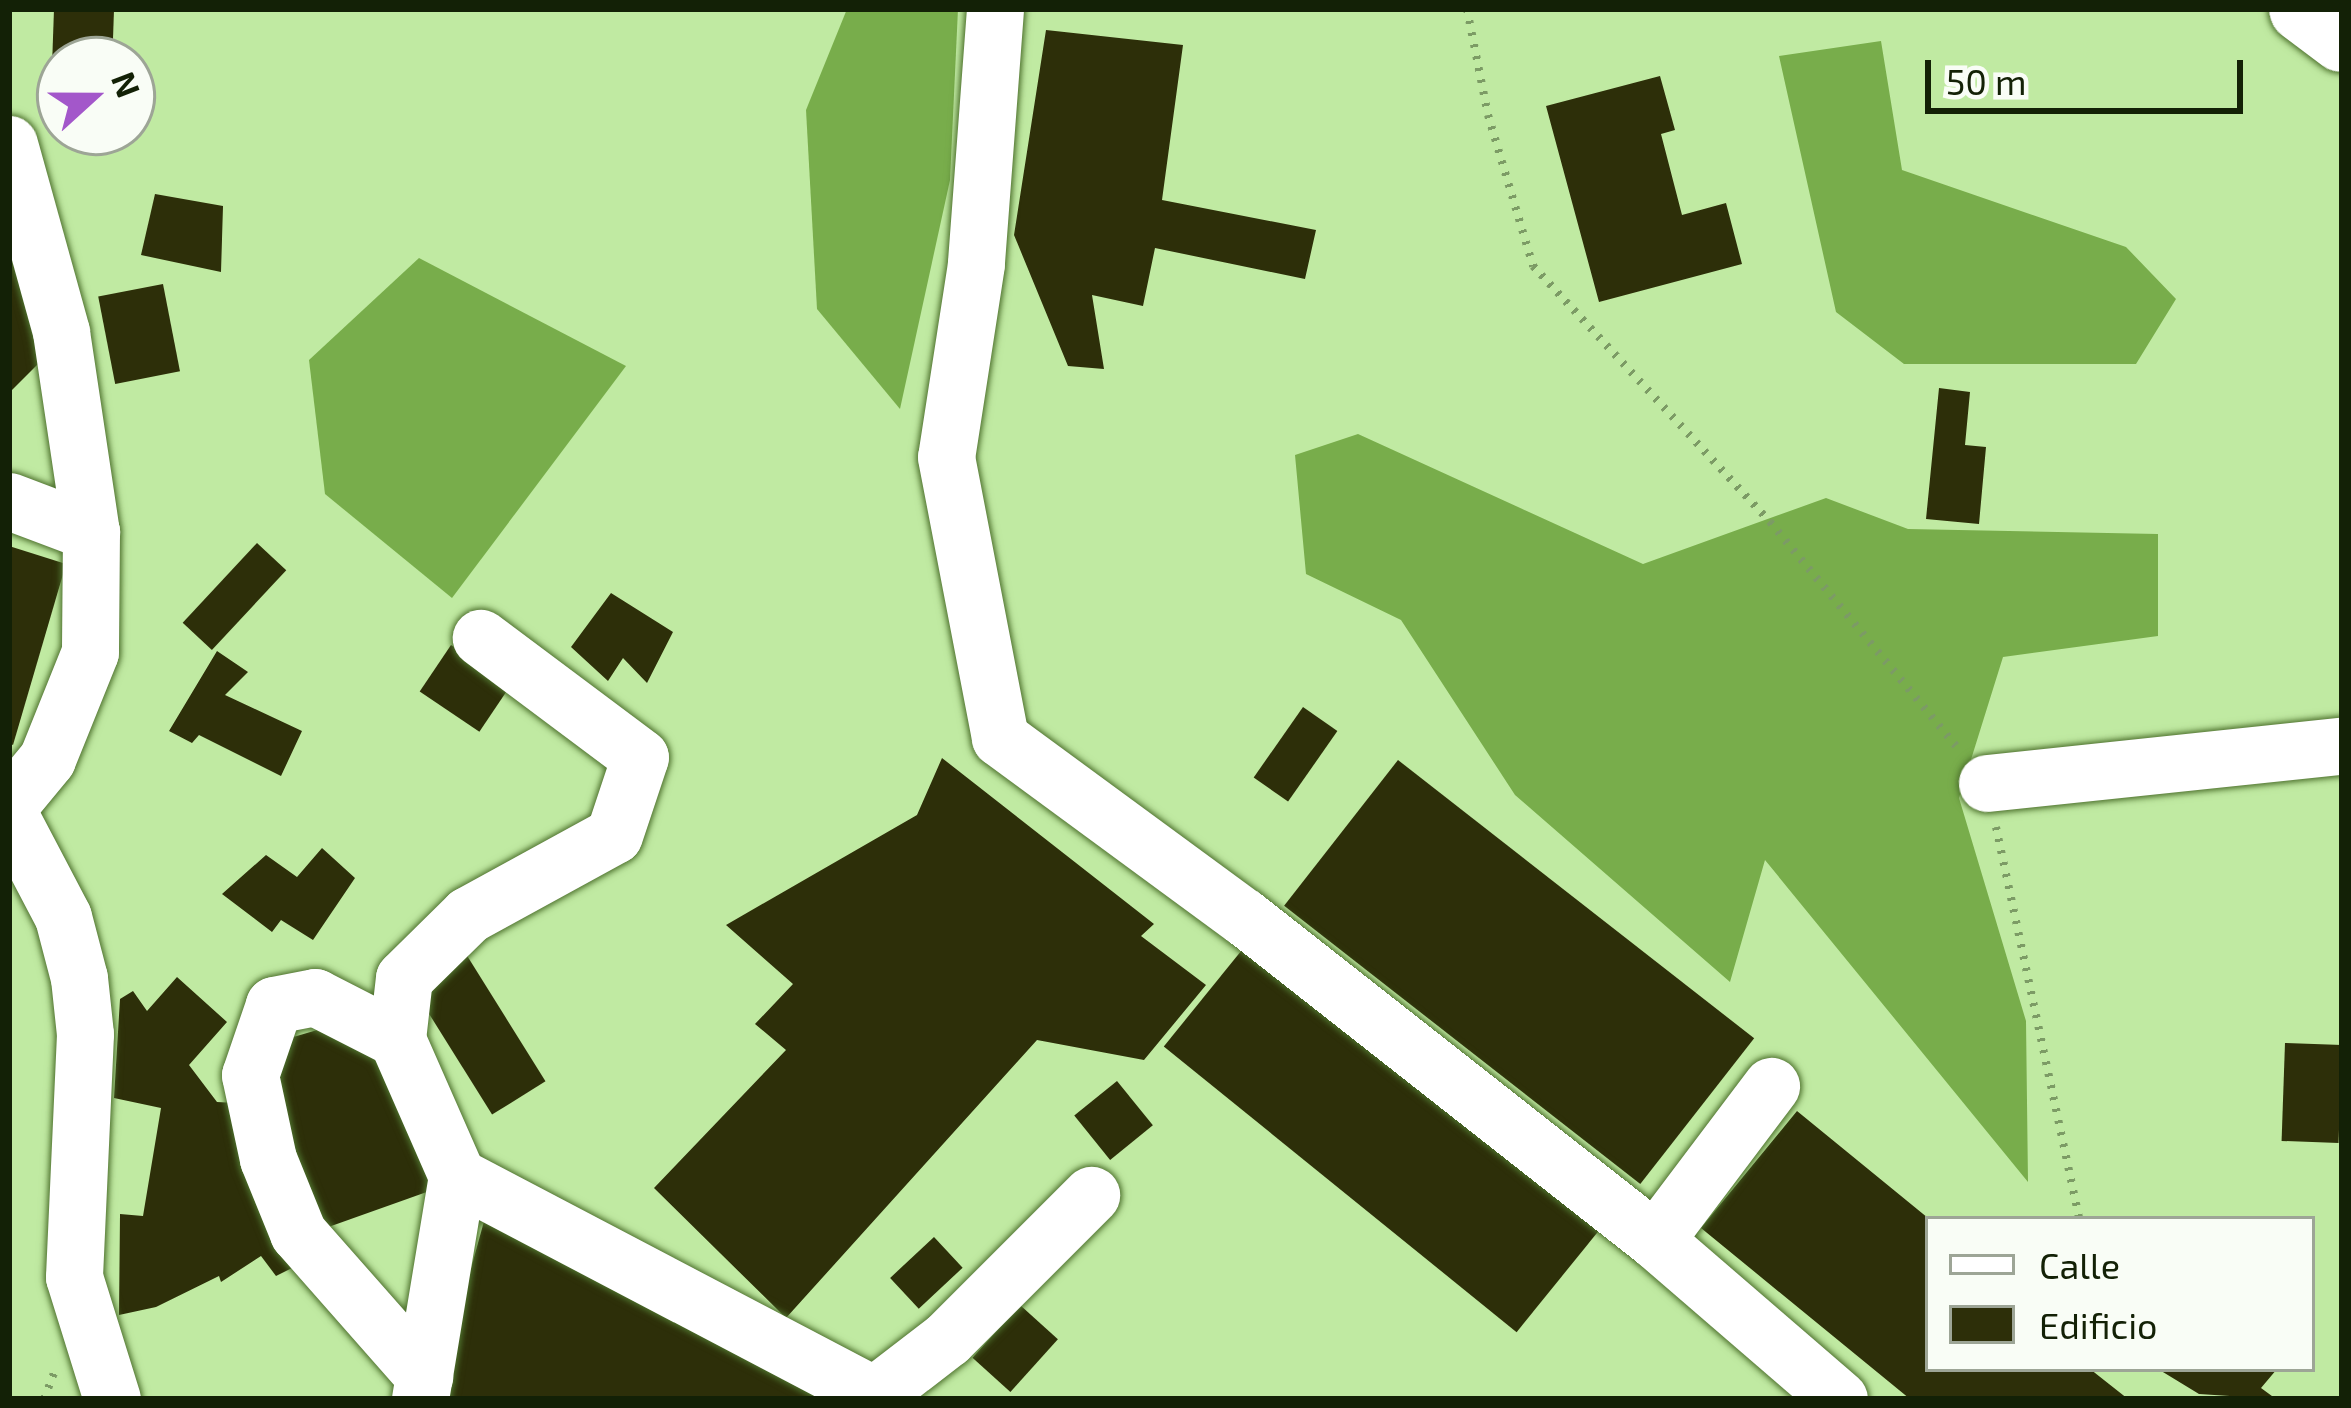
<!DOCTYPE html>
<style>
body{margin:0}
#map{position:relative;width:2351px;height:1408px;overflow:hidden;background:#c0eaa2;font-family:"Exo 2",sans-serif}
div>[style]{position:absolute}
.forest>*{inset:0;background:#78ad4b}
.building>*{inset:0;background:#2d2f09;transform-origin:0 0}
.path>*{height:8px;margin-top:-4px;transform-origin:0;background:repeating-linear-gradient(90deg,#7c9b65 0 3px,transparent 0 12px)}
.roads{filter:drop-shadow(0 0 3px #4e722e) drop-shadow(0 0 3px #4e722e)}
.minor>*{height:57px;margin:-28.5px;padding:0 28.5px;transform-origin:28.5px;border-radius:28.5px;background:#fff}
.highway>*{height:66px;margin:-33px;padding:0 33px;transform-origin:33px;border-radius:33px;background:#fff}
span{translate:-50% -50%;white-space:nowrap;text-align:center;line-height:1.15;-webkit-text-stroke:12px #f9fdf6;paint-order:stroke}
.frame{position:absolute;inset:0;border:12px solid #132106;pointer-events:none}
.legend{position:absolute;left:1925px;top:1216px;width:390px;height:156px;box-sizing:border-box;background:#f9fdf6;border:3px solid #9da596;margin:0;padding:15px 21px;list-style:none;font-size:36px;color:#132106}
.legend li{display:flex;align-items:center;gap:24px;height:60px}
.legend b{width:60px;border:3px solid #9da596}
.north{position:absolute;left:36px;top:36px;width:120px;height:120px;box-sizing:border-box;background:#f9fdf6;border:3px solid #9da596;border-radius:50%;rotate:69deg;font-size:33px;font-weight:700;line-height:48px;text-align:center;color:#132106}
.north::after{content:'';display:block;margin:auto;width:42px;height:54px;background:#a357ca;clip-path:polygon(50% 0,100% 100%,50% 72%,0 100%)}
.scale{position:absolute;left:1925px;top:60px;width:318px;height:54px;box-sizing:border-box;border:6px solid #132106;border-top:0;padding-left:15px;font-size:36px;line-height:42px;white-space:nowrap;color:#132106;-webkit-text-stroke:9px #f9fdf6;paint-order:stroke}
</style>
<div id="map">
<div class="forest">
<i style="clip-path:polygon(847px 9px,958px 9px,950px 180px,900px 409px,817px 309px,806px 110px)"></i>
<i style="clip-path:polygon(1881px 41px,1902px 170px,2126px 247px,2176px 299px,2136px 364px,1904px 364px,1836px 312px,1779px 56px)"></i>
<i style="clip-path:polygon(419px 258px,626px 366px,452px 598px,325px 494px,309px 360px)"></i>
<i style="clip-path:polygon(1358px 434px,1643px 564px,1826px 498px,1908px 529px,2158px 534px,2158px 636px,2003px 657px,1959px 798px,2026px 1021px,2028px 1182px,1765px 860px,1730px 982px,1515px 795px,1401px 620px,1306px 574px,1295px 455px)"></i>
</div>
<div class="building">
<i style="left:54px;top:9px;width:60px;height:51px;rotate:2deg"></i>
<i style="clip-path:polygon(1046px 30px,1183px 45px,1162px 200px,1316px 230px,1305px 279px,1155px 248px,1143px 306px,1092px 295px,1104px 369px,1068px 366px,1014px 235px)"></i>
<i style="clip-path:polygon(1660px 76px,1675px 130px,1661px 134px,1682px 215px,1726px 203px,1742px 264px,1599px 302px,1546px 106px)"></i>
<i style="clip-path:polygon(155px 194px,223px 206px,221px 272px,141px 255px)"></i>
<i style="clip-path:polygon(9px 229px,44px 358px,9px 393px)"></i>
<i style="left:163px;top:284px;width:89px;height:66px;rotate:79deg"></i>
<i style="clip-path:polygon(1939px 388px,1970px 392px,1965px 445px,1986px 447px,1979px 524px,1926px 519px)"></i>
<i style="left:257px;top:543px;width:40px;height:109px;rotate:43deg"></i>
<i style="clip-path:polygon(9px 546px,66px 564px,13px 745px,9px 743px)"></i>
<i style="clip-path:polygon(611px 593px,673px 632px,647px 683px,623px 658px,608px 681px,571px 647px)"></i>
<i style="left:451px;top:645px;width:72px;height:56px;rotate:34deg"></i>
<i style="clip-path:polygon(217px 651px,248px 672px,225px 695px,302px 731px,281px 776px,199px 735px,192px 743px,169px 731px)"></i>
<i style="left:1303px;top:707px;width:42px;height:86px;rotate:35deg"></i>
<i style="clip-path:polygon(942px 758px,1154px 924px,1141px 936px,1206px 985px,1144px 1060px,1037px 1040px,786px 1318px,654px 1188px,786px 1050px,755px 1024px,793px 984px,726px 925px,917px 815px)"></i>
<i style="left:1398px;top:760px;width:452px;height:185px;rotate:38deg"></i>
<i style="clip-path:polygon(322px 848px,355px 878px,313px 940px,281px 920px,272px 932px,222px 894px,266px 855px,297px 877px)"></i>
<i style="left:1250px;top:940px;width:454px;height:137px;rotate:39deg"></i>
<i style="left:466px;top:954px;width:150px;height:63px;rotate:58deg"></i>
<i style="clip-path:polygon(177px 977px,227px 1022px,189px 1065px,217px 1102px,236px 1103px,298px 1265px,276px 1276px,261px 1256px,221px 1282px,219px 1276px,156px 1307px,119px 1315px,120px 1214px,143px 1216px,161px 1108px,114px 1098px,120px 999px,133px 991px,147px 1011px)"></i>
<i style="clip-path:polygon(324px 1028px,384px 1065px,438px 1188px,320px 1230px,288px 1154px,273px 1043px)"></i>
<i style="left:2285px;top:1043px;width:57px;height:98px;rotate:2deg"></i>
<i style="left:1117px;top:1081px;width:57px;height:55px;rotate:51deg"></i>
<i style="clip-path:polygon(1797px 1111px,1928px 1218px,1928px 1369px,2090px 1369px,2128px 1399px,1910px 1399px,1701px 1228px)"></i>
<i style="clip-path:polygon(486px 1214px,822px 1399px,435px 1399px)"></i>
<i style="left:934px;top:1237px;width:42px;height:60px;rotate:47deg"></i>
<i style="left:1020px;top:1305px;width:51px;height:71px;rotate:42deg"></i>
<i style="clip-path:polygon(2158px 1369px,2277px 1369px,2261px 1388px,2276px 1399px,2199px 1394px)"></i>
</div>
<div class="path">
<i style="left:1467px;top:9px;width:108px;rotate:78.8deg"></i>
<i style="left:1488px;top:115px;width:158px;rotate:73.4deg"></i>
<i style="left:1533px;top:266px;width:349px;rotate:47.2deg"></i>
<i style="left:1770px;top:522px;width:291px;rotate:50.3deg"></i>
<i style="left:1996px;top:827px;width:401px;rotate:78deg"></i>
<i style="left:44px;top:1399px;width:28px;rotate:-69deg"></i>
</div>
<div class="roads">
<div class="minor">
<i style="left:995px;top:9px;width:256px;rotate:94.3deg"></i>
<i style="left:976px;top:264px;width:195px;rotate:98.8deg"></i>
<i style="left:946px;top:457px;width:286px;rotate:79.1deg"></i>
<i style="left:1000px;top:738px;width:303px;rotate:36.3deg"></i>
<i style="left:1244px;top:917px;width:523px;rotate:38.16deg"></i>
<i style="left:1655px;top:1240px;width:243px;rotate:40.8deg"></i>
<i style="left:9px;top:144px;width:195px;rotate:74.5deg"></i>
<i style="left:61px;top:332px;width:202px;rotate:81.5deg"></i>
<i style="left:91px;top:532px;width:120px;rotate:90.5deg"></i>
<i style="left:90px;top:652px;width:115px;rotate:111.9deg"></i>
<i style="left:47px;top:759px;width:60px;rotate:129.6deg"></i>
<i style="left:9px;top:501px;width:88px;rotate:20.7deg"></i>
<i style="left:1987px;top:783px;width:357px;rotate:-6deg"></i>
<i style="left:9px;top:814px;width:116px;rotate:62.3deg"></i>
<i style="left:63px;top:917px;width:63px;rotate:75.3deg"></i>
<i style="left:79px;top:978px;width:56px;rotate:83.9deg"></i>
<i style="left:85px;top:1034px;width:243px;rotate:92.6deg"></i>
<i style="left:74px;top:1277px;width:128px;rotate:72.7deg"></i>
<i style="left:397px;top:1039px;width:92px;rotate:-152.9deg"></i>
<i style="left:315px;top:997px;width:42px;rotate:169deg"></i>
<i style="left:274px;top:1005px;width:74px;rotate:108.9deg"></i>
<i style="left:250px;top:1075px;width:86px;rotate:77.9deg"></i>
<i style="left:268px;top:1159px;width:80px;rotate:67.9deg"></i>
<i style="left:298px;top:1233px;width:191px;rotate:48.6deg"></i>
<i style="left:457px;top:1176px;width:150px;rotate:-113.7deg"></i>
<i style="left:397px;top:1039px;width:61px;rotate:-83.5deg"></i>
<i style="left:404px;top:978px;width:90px;rotate:-44.5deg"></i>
<i style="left:468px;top:915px;width:166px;rotate:-28.7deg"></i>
<i style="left:614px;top:835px;width:82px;rotate:-71.6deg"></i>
<i style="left:640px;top:757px;width:199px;rotate:-143.2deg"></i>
<i style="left:1655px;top:1240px;width:193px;rotate:-53deg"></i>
<i style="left:420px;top:1399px;width:226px;rotate:-80.6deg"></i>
<i style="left:457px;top:1176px;width:471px;rotate:27.7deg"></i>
<i style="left:874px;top:1395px;width:92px;rotate:-37.5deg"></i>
<i style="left:947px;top:1339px;width:204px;rotate:-45deg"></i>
</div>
<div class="highway">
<i style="left:2302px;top:9px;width:50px;rotate:36.9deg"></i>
</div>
</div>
<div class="frame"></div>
<ul class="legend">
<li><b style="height:15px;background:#fff"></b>Calle</li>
<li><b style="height:33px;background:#2d2f09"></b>Edificio</li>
</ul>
<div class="north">N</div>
<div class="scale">50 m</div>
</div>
